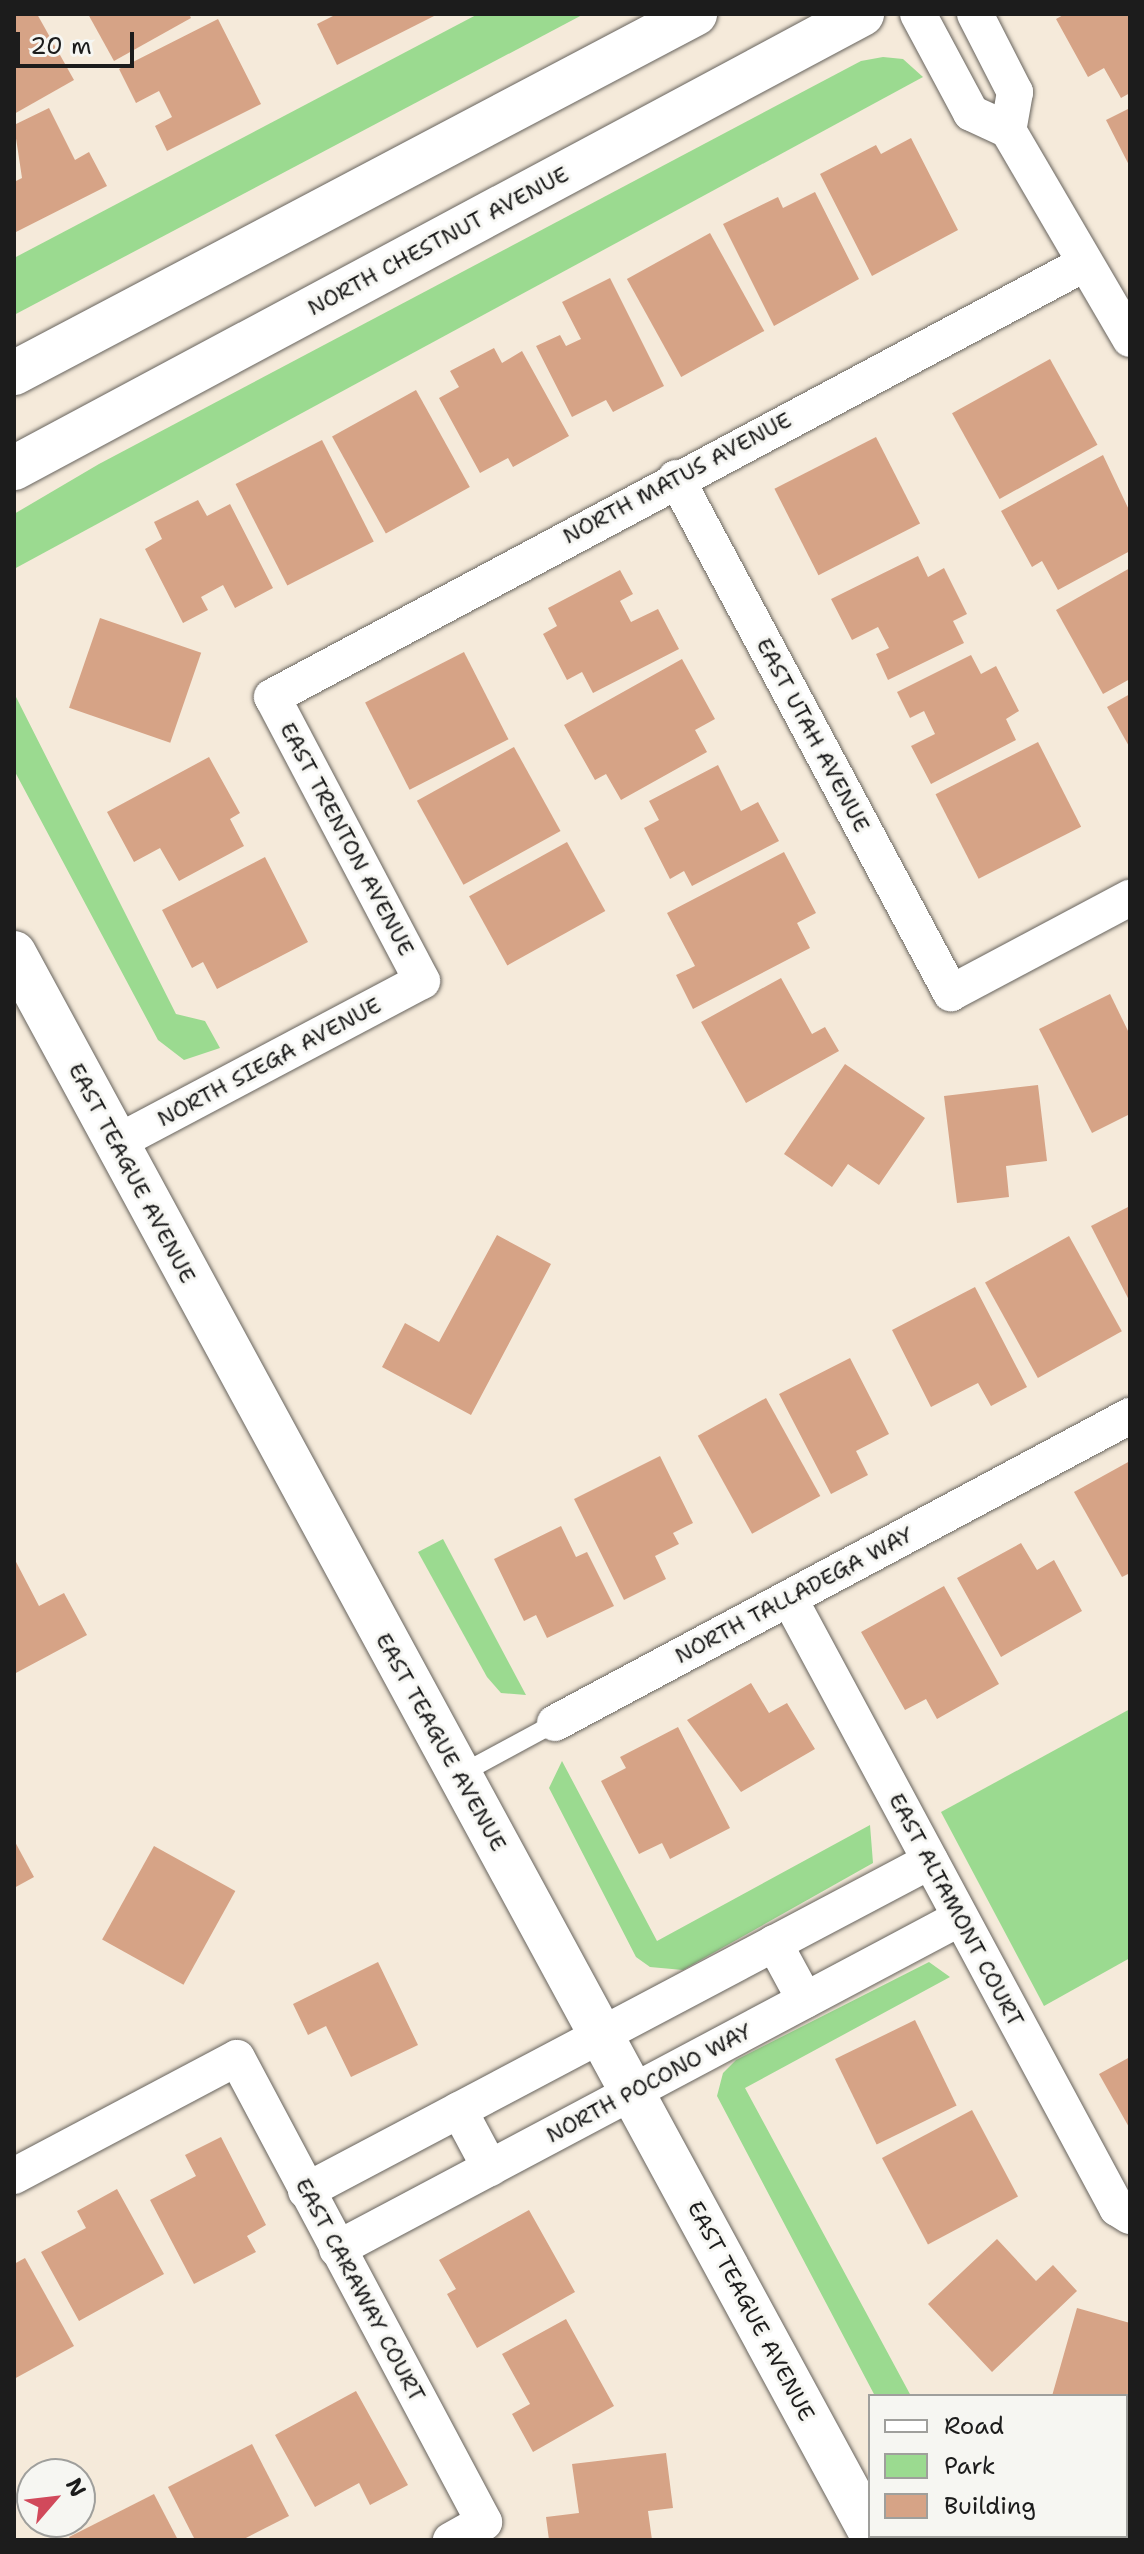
<!DOCTYPE html>
<style>
body{margin:0}
#map{position:relative;width:1144px;height:2554px;overflow:hidden;background:#f5eada;font-family:"Shantell Sans",sans-serif}
div>[style]{position:absolute}
.green>*{inset:0;background:#9bda90}
.building>*{inset:0;background:#d6a386;transform-origin:0 0}
.roads{filter:drop-shadow(0 0 2px #68645e) drop-shadow(0 0 2px #68645e)}
.lane>*{height:18px;margin:-9px;padding:0 9px;transform-origin:9px;border-radius:9px;background:#fff}
.street>*{height:36px;margin:-18px;padding:0 18px;transform-origin:18px;border-radius:18px;background:#fff}
.secondary>*{height:44px;margin:-22px;padding:0 22px;transform-origin:22px;border-radius:22px;background:#fff}
span{translate:-50% -50%;white-space:nowrap;text-align:center;line-height:1.15;-webkit-text-stroke:6px #f6f6f2;paint-order:stroke}
.street-label{font-size:22px;color:#1c1c1c}
.frame{position:absolute;inset:0;border:16px solid #1c1c1c;pointer-events:none}
.legend{position:absolute;left:868px;top:2394px;width:260px;height:144px;box-sizing:border-box;background:#f6f6f2;border:2px solid #9f9f9c;margin:0;padding:10px 14px;list-style:none;font-size:24px;color:#1c1c1c}
.legend li{display:flex;align-items:center;gap:16px;height:40px}
.legend b{width:40px;border:2px solid #9f9f9c}
.north{position:absolute;left:16px;top:2458px;width:80px;height:80px;box-sizing:border-box;background:#f6f6f2;border:2px solid #9f9f9c;border-radius:50%;rotate:62deg;font-size:22px;font-weight:700;line-height:32px;text-align:center;color:#1c1c1c}
.north::after{content:'';display:block;margin:auto;width:28px;height:36px;background:#d1495b;clip-path:polygon(50% 0,100% 100%,50% 72%,0 100%)}
.scale{position:absolute;left:16px;top:32px;width:118px;height:36px;box-sizing:border-box;border:4px solid #1c1c1c;border-top:0;padding-left:10px;font-size:24px;line-height:28px;white-space:nowrap;color:#1c1c1c;-webkit-text-stroke:6px #f6f6f2;paint-order:stroke}
</style>
<div id="map">
<div class="green">
<i style="clip-path:polygon(478px 14px,584px 14px,14px 315px,14px 258px)"></i>
<i style="clip-path:polygon(883px 57px,903px 59px,923px 77px,14px 569px,14px 514px,99px 464px,861px 61px)"></i>
<i style="clip-path:polygon(14px 693px,176px 1014px,205px 1021px,220px 1048px,184px 1060px,158px 1040px,14px 770px)"></i>
<i style="clip-path:polygon(443px 1539px,526px 1695px,501px 1693px,487px 1677px,418px 1552px)"></i>
<i style="clip-path:polygon(1130px 1709px,1130px 1958px,1044px 2006px,941px 1812px)"></i>
<i style="clip-path:polygon(562px 1761px,657px 1941px,870px 1825px,873px 1863px,683px 1970px,650px 1967px,636px 1957px,549px 1788px)"></i>
<i style="clip-path:polygon(929px 1962px,950px 1977px,745px 2088px,911px 2396px,875px 2396px,717px 2096px,723px 2073px,736px 2060px)"></i>
</div>
<div class="building">
<i style="clip-path:polygon(14px 14px,37px 14px,74px 80px,14px 114px)"></i>
<i style="clip-path:polygon(88px 14px,189px 14px,191px 18px,114px 61px)"></i>
<i style="clip-path:polygon(337px 14px,438px 14px,337px 65px,317px 24px)"></i>
<i style="clip-path:polygon(1065px 14px,1130px 14px,1130px 93px,1121px 98px,1104px 68px,1088px 77px,1056px 19px)"></i>
<i style="clip-path:polygon(218px 19px,261px 104px,167px 151px,155px 126px,172px 117px,159px 91px,136px 103px,119px 69px)"></i>
<i style="clip-path:polygon(49px 108px,75px 160px,89px 152px,107px 186px,14px 233px,14px 182px,22px 178px,14px 125px)"></i>
<i style="clip-path:polygon(1130px 108px,1130px 167px,1106px 120px)"></i>
<i style="clip-path:polygon(911px 138px,958px 230px,872px 276px,820px 174px,876px 145px,881px 154px)"></i>
<i style="clip-path:polygon(815px 192px,859px 279px,774px 326px,723px 224px,778px 197px,783px 208px)"></i>
<i style="left:710px;top:233px;width:112px;height:95px;rotate:61deg"></i>
<i style="clip-path:polygon(610px 278px,664px 386px,613px 412px,606px 400px,572px 417px,536px 346px,560px 335px,566px 346px,581px 339px,562px 302px)"></i>
<i style="clip-path:polygon(494px 348px,502px 363px,522px 351px,569px 436px,513px 467px,508px 458px,480px 473px,439px 398px,459px 387px,450px 371px)"></i>
<i style="left:1050px;top:359px;width:98px;height:112px;rotate:61deg"></i>
<i style="left:416px;top:390px;width:111px;height:96px;rotate:61deg"></i>
<i style="left:876px;top:437px;width:97px;height:114px;rotate:63deg"></i>
<i style="left:322px;top:440px;width:114px;height:97px;rotate:63deg"></i>
<i style="clip-path:polygon(1103px 455px,1130px 512px,1130px 551px,1058px 590px,1042px 561px,1032px 567px,1001px 511px)"></i>
<i style="clip-path:polygon(198px 500px,207px 516px,230px 504px,273px 588px,235px 608px,223px 585px,201px 597px,208px 610px,183px 623px,145px 549px,162px 539px,154px 522px)"></i>
<i style="clip-path:polygon(918px 556px,928px 577px,944px 568px,967px 614px,953px 621px,964px 643px,888px 680px,876px 654px,889px 648px,878px 627px,852px 640px,831px 599px)"></i>
<i style="clip-path:polygon(1130px 568px,1130px 679px,1103px 694px,1056px 610px)"></i>
<i style="clip-path:polygon(620px 570px,633px 594px,620px 601px,631px 622px,658px 609px,679px 649px,593px 693px,582px 672px,567px 680px,543px 634px,557px 626px,548px 608px)"></i>
<i style="left:100px;top:618px;width:107px;height:95px;rotate:19deg"></i>
<i style="left:464px;top:652px;width:98px;height:111px;rotate:63deg"></i>
<i style="clip-path:polygon(971px 655px,981px 674px,996px 666px,1019px 711px,1006px 719px,1016px 740px,931px 784px,911px 746px,935px 734px,924px 711px,910px 718px,897px 692px)"></i>
<i style="clip-path:polygon(682px 659px,715px 719px,695px 730px,707px 752px,621px 800px,606px 774px,595px 780px,564px 725px)"></i>
<i style="clip-path:polygon(1130px 694px,1130px 748px,1107px 707px)"></i>
<i style="left:1038px;top:742px;width:95px;height:115px;rotate:63deg"></i>
<i style="left:514px;top:747px;width:96px;height:111px;rotate:61deg"></i>
<i style="clip-path:polygon(209px 757px,240px 813px,230px 819px,244px 846px,179px 881px,160px 848px,134px 862px,107px 812px)"></i>
<i style="clip-path:polygon(718px 765px,741px 811px,758px 802px,779px 841px,692px 886px,684px 871px,670px 879px,644px 828px,659px 820px,649px 801px)"></i>
<i style="left:567px;top:842px;width:79px;height:112px;rotate:61deg"></i>
<i style="clip-path:polygon(784px 852px,816px 913px,797px 923px,810px 948px,693px 1009px,676px 975px,695px 966px,667px 913px)"></i>
<i style="clip-path:polygon(265px 857px,308px 942px,217px 989px,203px 962px,192px 968px,162px 910px)"></i>
<i style="clip-path:polygon(781px 978px,812px 1034px,825px 1027px,839px 1051px,746px 1103px,701px 1022px)"></i>
<i style="clip-path:polygon(1110px 994px,1130px 1035px,1130px 1114px,1092px 1133px,1039px 1029px)"></i>
<i style="clip-path:polygon(845px 1064px,925px 1118px,879px 1185px,848px 1164px,832px 1187px,784px 1154px)"></i>
<i style="clip-path:polygon(1038px 1085px,1047px 1161px,1006px 1166px,1009px 1197px,957px 1203px,944px 1096px)"></i>
<i style="clip-path:polygon(1130px 1206px,1130px 1302px,1091px 1226px)"></i>
<i style="clip-path:polygon(497px 1235px,551px 1264px,471px 1415px,382px 1367px,405px 1323px,439px 1342px)"></i>
<i style="left:1069px;top:1236px;width:109px;height:96px;rotate:61deg"></i>
<i style="clip-path:polygon(975px 1287px,1027px 1387px,991px 1406px,978px 1383px,931px 1407px,892px 1330px)"></i>
<i style="clip-path:polygon(850px 1358px,889px 1434px,856px 1451px,868px 1475px,831px 1494px,779px 1394px)"></i>
<i style="left:766px;top:1398px;width:112px;height:78px;rotate:61deg"></i>
<i style="clip-path:polygon(660px 1456px,693px 1523px,673px 1533px,679px 1544px,655px 1556px,666px 1579px,624px 1600px,574px 1499px)"></i>
<i style="clip-path:polygon(1130px 1461px,1130px 1573px,1122px 1577px,1074px 1492px)"></i>
<i style="clip-path:polygon(561px 1526px,576px 1557px,587px 1552px,614px 1606px,547px 1638px,536px 1615px,524px 1621px,494px 1559px)"></i>
<i style="clip-path:polygon(1021px 1543px,1037px 1570px,1054px 1560px,1082px 1611px,1001px 1657px,957px 1578px)"></i>
<i style="clip-path:polygon(14px 1558px,39px 1606px,64px 1593px,87px 1635px,14px 1674px)"></i>
<i style="clip-path:polygon(944px 1586px,999px 1684px,937px 1719px,926px 1699px,905px 1710px,861px 1632px)"></i>
<i style="clip-path:polygon(751px 1683px,769px 1713px,787px 1703px,815px 1749px,741px 1792px,687px 1720px)"></i>
<i style="clip-path:polygon(678px 1727px,730px 1828px,670px 1859px,662px 1843px,639px 1854px,601px 1781px,626px 1768px,620px 1757px)"></i>
<i style="clip-path:polygon(14px 1840px,34px 1877px,14px 1888px)"></i>
<i style="left:154px;top:1846px;width:93px;height:107px;rotate:29deg"></i>
<i style="clip-path:polygon(378px 1962px,418px 2045px,351px 2077px,326px 2026px,308px 2035px,293px 2004px)"></i>
<i style="left:915px;top:2020px;width:95px;height:89px;rotate:64deg"></i>
<i style="clip-path:polygon(1130px 2057px,1130px 2129px,1099px 2074px)"></i>
<i style="left:972px;top:2110px;width:98px;height:102px;rotate:62deg"></i>
<i style="clip-path:polygon(221px 2137px,266px 2225px,247px 2236px,256px 2252px,194px 2284px,150px 2200px,196px 2176px,185px 2155px)"></i>
<i style="clip-path:polygon(117px 2189px,164px 2274px,79px 2321px,41px 2252px,86px 2228px,77px 2211px)"></i>
<i style="clip-path:polygon(529px 2210px,575px 2292px,477px 2348px,447px 2294px,456px 2289px,439px 2260px)"></i>
<i style="clip-path:polygon(997px 2239px,1036px 2281px,1053px 2265px,1077px 2291px,992px 2372px,928px 2304px)"></i>
<i style="clip-path:polygon(25px 2258px,74px 2346px,14px 2379px,14px 2264px)"></i>
<i style="clip-path:polygon(1077px 2308px,1130px 2323px,1130px 2431px,1126px 2396px,1052px 2396px)"></i>
<i style="clip-path:polygon(566px 2319px,614px 2406px,533px 2452px,512px 2414px,530px 2404px,502px 2354px)"></i>
<i style="clip-path:polygon(356px 2391px,408px 2485px,370px 2505px,359px 2483px,315px 2507px,275px 2435px)"></i>
<i style="clip-path:polygon(252px 2444px,289px 2516px,242px 2540px,195px 2540px,168px 2487px)"></i>
<i style="clip-path:polygon(666px 2453px,673px 2508px,648px 2511px,652px 2540px,549px 2540px,546px 2517px,579px 2513px,572px 2464px)"></i>
<i style="clip-path:polygon(154px 2494px,178px 2540px,71px 2540px,69px 2537px)"></i>
</div>
<div class="roads">
<div class="lane">
<i style="left:459px;top:1775px;width:109px;rotate:-28.4deg"></i>
</div>
<div class="street">
<i style="left:918px;top:14px;width:112px;rotate:61.8deg"></i>
<i style="left:971px;top:113px;width:41px;rotate:24.7deg"></i>
<i style="left:1008px;top:130px;width:242px;rotate:59.7deg"></i>
<i style="left:975px;top:14px;width:88px;rotate:62.9deg"></i>
<i style="left:1015px;top:92px;width:39px;rotate:100deg"></i>
<i style="left:676px;top:478px;width:584px;rotate:61.9deg"></i>
<i style="left:951px;top:993px;width:203px;rotate:-28deg"></i>
<i style="left:116px;top:1143px;width:346px;rotate:-27.9deg"></i>
<i style="left:422px;top:981px;width:321px;rotate:-117.8deg"></i>
<i style="left:272px;top:697px;width:920px;rotate:-28.07deg"></i>
<i style="left:789px;top:1598px;width:693px;rotate:61.73deg"></i>
<i style="left:1117px;top:2208px;width:15px;rotate:32deg"></i>
<i style="left:555px;top:1723px;width:652px;rotate:-28.1deg"></i>
<i style="left:774px;top:1943px;width:65px;rotate:61.5deg"></i>
<i style="left:459px;top:2110px;width:66px;rotate:61.9deg"></i>
<i style="left:14px;top:2176px;width:252px;rotate:-27.9deg"></i>
<i style="left:237px;top:2058px;width:526px;rotate:61.97deg"></i>
<i style="left:484px;top:2522px;width:38px;rotate:151deg"></i>
<i style="left:306px;top:2191px;width:706px;rotate:-27.87deg"></i>
<i style="left:337px;top:2249px;width:705px;rotate:-27.98deg"></i>
</div>
<div class="secondary">
<i style="left:14px;top:373px;width:770px;rotate:-27.8deg"></i>
<i style="left:14px;top:468px;width:962px;rotate:-28.16deg"></i>
<i style="left:14px;top:953px;width:1795px;rotate:61.52deg"></i>
</div>
</div>
<div class="street-label">
<span style="left:438px;top:241px;rotate:-28deg">NORTH CHESTNUT AVENUE</span>
<span style="left:677px;top:478px;rotate:-28deg">NORTH MATUS AVENUE</span>
<span style="left:813px;top:735px;rotate:62deg">EAST UTAH AVENUE</span>
<span style="left:347px;top:839px;rotate:62deg">EAST TRENTON AVENUE</span>
<span style="left:269px;top:1062px;rotate:-28deg">NORTH SIEGA AVENUE</span>
<span style="left:132px;top:1173px;rotate:62deg">EAST TEAGUE AVENUE</span>
<span style="left:794px;top:1595px;rotate:-28deg">NORTH TALLADEGA WAY</span>
<span style="left:441px;top:1742px;rotate:61deg">EAST TEAGUE AVENUE</span>
<span style="left:956px;top:1910px;rotate:62deg">EAST ALTAMONT COURT</span>
<span style="left:649px;top:2083px;rotate:-28deg">NORTH POCONO WAY</span>
<span style="left:360px;top:2290px;rotate:62deg">EAST CARAWAY COURT</span>
<span style="left:751px;top:2311px;rotate:62deg">EAST TEAGUE AVENUE</span>
</div>
<div class="frame"></div>
<ul class="legend">
<li><b style="height:10px;background:#fff"></b>Road</li>
<li><b style="height:22px;background:#9bda90"></b>Park</li>
<li><b style="height:22px;background:#d6a386"></b>Building</li>
</ul>
<div class="north">N</div>
<div class="scale">20 m</div>
</div>
